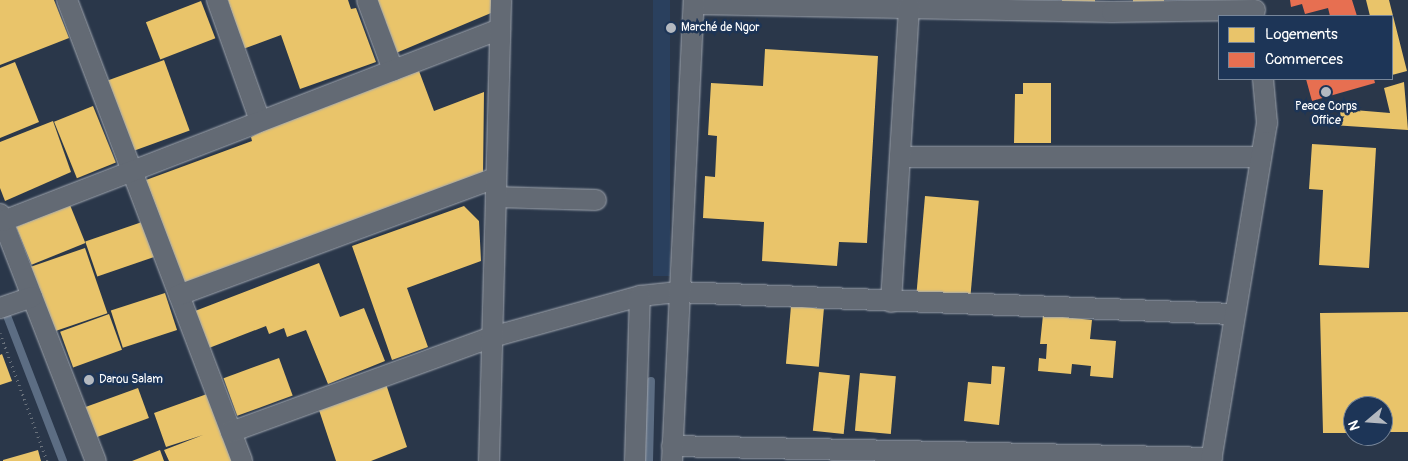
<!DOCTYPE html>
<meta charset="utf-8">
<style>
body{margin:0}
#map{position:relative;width:1408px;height:461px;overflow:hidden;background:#2a374a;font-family:Pangolin,sans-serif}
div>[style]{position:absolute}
.built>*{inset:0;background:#2a405e;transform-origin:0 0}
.homes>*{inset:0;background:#e9c46a;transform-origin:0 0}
.shops>*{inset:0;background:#e76f51}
.stream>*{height:8px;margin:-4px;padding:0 4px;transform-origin:4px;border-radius:4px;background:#5c6d83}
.path>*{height:3px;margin-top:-1.5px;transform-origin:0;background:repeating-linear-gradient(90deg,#6a727c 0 1px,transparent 0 5px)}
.roads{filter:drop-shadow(0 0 1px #9fa5ae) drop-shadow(0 0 1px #9fa5ae)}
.street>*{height:20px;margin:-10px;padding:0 10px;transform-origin:10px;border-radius:10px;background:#636a74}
.dots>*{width:14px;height:14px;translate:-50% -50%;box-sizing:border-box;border:2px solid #1d3557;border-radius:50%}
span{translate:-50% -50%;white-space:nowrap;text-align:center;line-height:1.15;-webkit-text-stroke:5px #1d3557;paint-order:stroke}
.poi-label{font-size:12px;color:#fff}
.left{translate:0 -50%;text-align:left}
.legend{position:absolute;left:1218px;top:15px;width:175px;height:65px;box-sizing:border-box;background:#1d3557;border:1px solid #77869a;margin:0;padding:6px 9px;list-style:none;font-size:15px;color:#fff}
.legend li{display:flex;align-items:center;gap:10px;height:25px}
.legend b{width:25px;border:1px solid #77869a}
.north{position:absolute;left:1343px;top:396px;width:50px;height:50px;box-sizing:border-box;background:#1d3557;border:1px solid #77869a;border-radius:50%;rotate:252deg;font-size:14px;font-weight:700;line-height:20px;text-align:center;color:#fff}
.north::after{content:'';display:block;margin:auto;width:18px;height:22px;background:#b4b9c0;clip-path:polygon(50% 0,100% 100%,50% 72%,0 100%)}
</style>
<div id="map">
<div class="built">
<i style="left:653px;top:0;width:17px;height:276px"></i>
</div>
<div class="homes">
<i style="clip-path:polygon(0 0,54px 0,69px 38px,0 65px)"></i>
<i style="clip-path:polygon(228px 0,348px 0,351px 9px,356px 8px,376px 62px,300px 89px,281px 35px,243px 49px)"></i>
<i style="clip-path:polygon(376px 0,491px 0,491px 13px,396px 53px)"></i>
<i style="left:1062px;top:0;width:33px;height:2px"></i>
<i style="clip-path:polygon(1133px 0,1164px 0,1164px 3px,1133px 2px)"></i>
<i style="clip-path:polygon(1366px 0,1389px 0,1407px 71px,1392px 75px,1392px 16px,1370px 16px)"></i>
<i style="left:201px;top:1px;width:40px;height:59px;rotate:69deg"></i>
<i style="clip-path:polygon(765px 49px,878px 56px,867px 243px,839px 242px,837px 266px,762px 261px,764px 222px,703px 218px,705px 176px,715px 177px,717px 136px,708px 135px,711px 83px,763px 86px)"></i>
<i style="left:164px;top:60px;width:75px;height:60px;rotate:70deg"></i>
<i style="clip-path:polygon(15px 62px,39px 122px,0 138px,0 68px)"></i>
<i style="clip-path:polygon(419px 71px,434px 111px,484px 92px,483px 176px,186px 287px,146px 180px,252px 141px,251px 137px,284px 121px)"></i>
<i style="clip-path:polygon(1404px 82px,1408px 130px,1332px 125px,1342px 109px,1390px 113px,1384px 88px)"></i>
<i style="clip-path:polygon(1023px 83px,1051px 83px,1051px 143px,1014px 143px,1015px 94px,1023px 94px)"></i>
<i style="left:93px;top:106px;width:61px;height:42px;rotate:68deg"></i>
<i style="clip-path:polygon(53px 121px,71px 172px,5px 201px,0 188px,0 142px)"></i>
<i style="clip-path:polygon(1312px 144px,1376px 148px,1369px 268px,1319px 265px,1323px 190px,1309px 189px)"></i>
<i style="left:925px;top:196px;width:54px;height:96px;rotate:5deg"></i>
<i style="left:70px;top:205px;width:41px;height:58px;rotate:68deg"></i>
<i style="clip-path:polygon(464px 206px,479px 221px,481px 261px,407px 288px,428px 347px,392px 360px,352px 246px)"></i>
<i style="left:142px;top:222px;width:37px;height:60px;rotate:71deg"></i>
<i style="left:85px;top:248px;width:69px;height:58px;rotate:71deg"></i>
<i style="clip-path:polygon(319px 263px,340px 317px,364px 308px,385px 361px,328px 384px,306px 330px,287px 337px,284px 328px,269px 334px,266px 326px,209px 348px,195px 311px)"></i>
<i style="left:165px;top:293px;width:39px;height:57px;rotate:72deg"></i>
<i style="left:791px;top:306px;width:33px;height:58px;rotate:5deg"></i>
<i style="clip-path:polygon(1408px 312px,1408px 432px,1383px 432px,1383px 406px,1353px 406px,1353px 433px,1323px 433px,1320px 313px)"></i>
<i style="left:109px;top:314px;width:38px;height:52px;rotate:70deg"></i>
<i style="clip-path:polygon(1043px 315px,1092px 320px,1090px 339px,1116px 341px,1113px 378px,1090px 376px,1091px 366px,1072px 364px,1071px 374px,1038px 371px,1039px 358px,1046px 359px,1047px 344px,1040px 344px)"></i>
<i style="clip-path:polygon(2px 354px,12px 381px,0 385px,0 355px)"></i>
<i style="left:279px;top:358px;width:40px;height:59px;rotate:70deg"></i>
<i style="clip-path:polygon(992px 366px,1005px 367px,999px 425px,964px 421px,968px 382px,991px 384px)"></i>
<i style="left:819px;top:372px;width:31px;height:59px;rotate:6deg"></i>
<i style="left:860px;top:373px;width:36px;height:58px;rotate:5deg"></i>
<i style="clip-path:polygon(386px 384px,407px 447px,371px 461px,336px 461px,318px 407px)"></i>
<i style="left:138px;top:388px;width:32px;height:58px;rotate:70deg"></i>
<i style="clip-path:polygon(207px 394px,232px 461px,169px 461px,164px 450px,203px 435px,166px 447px,154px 413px)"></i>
<i style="clip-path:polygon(38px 450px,41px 461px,3px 461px,3px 460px)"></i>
<i style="clip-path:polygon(160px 450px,164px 461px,132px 461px)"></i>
</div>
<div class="shops">
<i style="clip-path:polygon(1290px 0,1352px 0,1357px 16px,1330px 16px,1328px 8px,1305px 14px,1302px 4px,1291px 7px)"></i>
<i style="clip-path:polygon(1306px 79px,1374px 79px,1375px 83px,1312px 101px)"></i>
</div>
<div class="stream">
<i style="left:4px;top:308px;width:164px;rotate:68.9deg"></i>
<i style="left:649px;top:461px;width:80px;rotate:-88.6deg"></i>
</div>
<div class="path">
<i style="left:0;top:333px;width:136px;rotate:69.8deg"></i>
</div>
<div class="roads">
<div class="street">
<i style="left:67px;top:0;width:493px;rotate:69.2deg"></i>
<i style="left:217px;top:0;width:128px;rotate:70.4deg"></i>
<i style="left:367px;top:0;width:75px;rotate:69.6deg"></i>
<i style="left:694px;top:4px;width:418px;rotate:1.1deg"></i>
<i style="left:1112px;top:12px;width:143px;rotate:-0.8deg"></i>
<i style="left:900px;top:157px;width:361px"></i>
<i style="left:496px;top:197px;width:100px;rotate:1.7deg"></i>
<i style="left:0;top:214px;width:265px;rotate:68.8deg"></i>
<i style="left:3px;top:221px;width:533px;rotate:-21.12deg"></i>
<i style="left:179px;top:295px;width:338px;rotate:-20.3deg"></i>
<i style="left:891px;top:302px;width:297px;rotate:-86.5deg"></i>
<i style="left:0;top:308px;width:34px;rotate:-19deg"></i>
<i style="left:231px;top:432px;width:278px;rotate:-20deg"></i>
<i style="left:492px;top:337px;width:154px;rotate:-15.5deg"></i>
<i style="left:640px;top:296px;width:38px;rotate:-6deg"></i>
<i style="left:678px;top:292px;width:556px;rotate:2.27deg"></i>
<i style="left:672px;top:446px;width:540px;rotate:1.27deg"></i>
<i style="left:489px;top:461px;width:461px;rotate:-88.5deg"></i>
<i style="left:635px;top:461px;width:165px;rotate:-88.3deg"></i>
<i style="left:672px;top:461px;width:462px;rotate:-87.3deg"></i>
<i style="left:1211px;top:461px;width:343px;rotate:-80.6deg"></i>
<i style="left:1267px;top:123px;width:44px;rotate:-95.2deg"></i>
</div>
</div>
<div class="dots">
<i style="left:671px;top:28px;background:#b4b9c0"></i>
<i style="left:1326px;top:92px;background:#b4b9c0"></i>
<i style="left:89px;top:380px;background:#b4b9c0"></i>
</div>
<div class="poi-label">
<span class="left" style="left:681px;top:28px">Marché de Ngor</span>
<span style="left:1326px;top:114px">Peace Corps<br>Office</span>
<span class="left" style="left:99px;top:380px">Darou Salam</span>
</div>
<ul class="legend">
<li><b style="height:14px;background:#e9c46a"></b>Logements</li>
<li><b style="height:14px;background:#e76f51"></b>Commerces</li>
</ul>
<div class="north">N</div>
</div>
